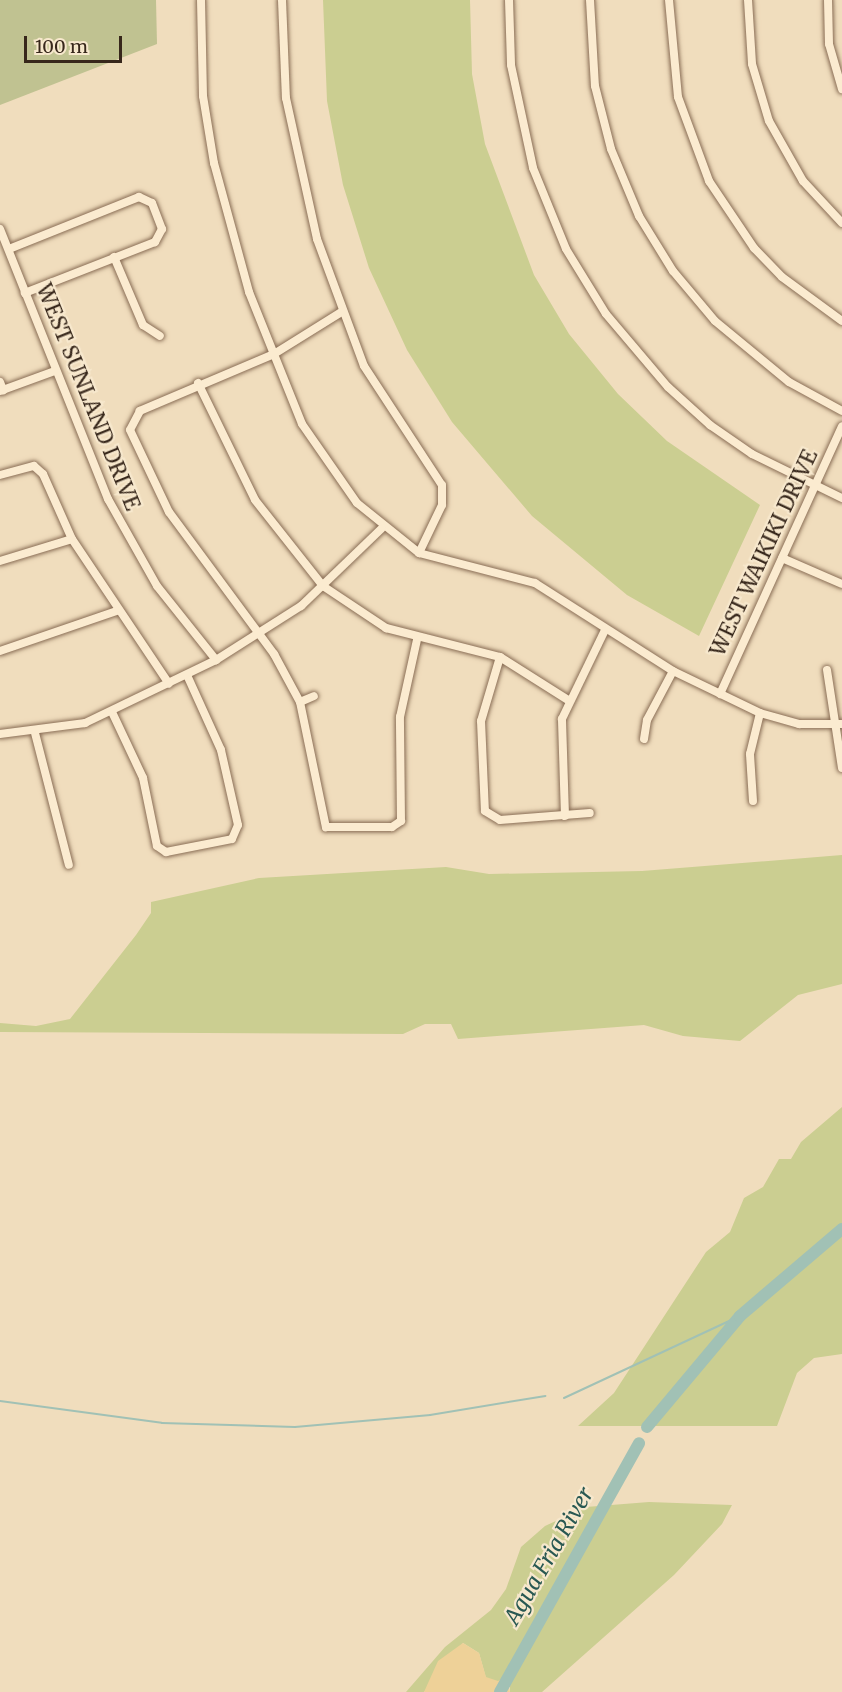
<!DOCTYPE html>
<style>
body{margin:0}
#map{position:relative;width:842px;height:1692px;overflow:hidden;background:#f0ddbd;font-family:Merriweather,serif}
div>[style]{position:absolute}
.green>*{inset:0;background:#cbce91}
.sand>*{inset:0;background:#eed198}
.cemetery>*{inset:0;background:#c0c291}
.stream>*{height:2px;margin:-1px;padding:0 1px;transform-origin:1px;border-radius:1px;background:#a1c1b5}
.river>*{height:12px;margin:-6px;padding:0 6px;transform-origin:6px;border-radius:6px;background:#a1c1b5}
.roads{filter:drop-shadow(0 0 2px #896d55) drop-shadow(0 0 2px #896d55)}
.minor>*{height:8px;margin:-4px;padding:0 4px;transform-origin:4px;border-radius:4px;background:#fbebd0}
span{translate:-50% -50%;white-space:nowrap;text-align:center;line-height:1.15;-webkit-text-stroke:4.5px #f7e8cd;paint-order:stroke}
.street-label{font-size:21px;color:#37271b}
.water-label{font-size:22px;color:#295852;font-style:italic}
.scale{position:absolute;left:24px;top:36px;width:98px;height:27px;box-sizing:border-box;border:3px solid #37271b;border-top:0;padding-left:8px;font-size:18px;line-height:21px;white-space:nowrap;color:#37271b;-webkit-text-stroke:4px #f7e8cd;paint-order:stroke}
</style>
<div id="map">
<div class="green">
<i style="clip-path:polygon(323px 0,470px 0,472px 74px,485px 144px,534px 275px,569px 334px,618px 394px,667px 441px,760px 505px,699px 636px,627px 595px,532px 516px,452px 422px,407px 350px,369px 268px,343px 185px,327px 101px)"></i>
<i style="clip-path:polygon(842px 855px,842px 984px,798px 995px,740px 1041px,683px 1036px,644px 1025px,458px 1039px,451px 1024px,425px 1024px,403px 1034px,0 1032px,0 1023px,36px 1026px,70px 1019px,136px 935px,151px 913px,151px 902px,259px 878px,446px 867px,489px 874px,642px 871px)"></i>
<i style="clip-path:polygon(842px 1107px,842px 1354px,814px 1358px,797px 1373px,777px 1426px,578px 1426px,614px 1393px,706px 1252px,730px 1232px,744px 1198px,763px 1187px,779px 1159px,791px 1159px,801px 1142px)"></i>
<i style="clip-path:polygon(649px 1502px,732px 1505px,722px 1524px,674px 1575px,542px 1692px,510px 1692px,510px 1687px,486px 1678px,479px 1653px,463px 1643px,424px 1692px,406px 1692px,445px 1647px,491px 1610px,506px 1589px,521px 1547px,545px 1526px,586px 1507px)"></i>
</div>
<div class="sand">
<i style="clip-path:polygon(463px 1643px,479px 1653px,486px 1677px,498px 1681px,507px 1676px,510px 1692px,424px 1692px,438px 1661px)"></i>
</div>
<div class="cemetery">
<i style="clip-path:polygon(0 0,156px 0,157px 44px,0 105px)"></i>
</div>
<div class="stream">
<i style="left:564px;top:1398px;width:194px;rotate:-25deg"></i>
<i style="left:0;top:1401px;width:163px;rotate:7.7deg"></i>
<i style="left:162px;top:1423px;width:133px;rotate:1.7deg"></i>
<i style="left:295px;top:1427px;width:136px;rotate:-5.1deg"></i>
<i style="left:430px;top:1415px;width:117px;rotate:-9.4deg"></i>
</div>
<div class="river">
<i style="left:647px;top:1427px;width:145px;rotate:-50deg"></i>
<i style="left:740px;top:1316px;width:134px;rotate:-40.5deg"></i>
<i style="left:500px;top:1692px;width:285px;rotate:-60.8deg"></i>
</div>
<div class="roads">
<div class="minor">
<i style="left:201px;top:0;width:96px;rotate:88.8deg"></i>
<i style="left:203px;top:96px;width:68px;rotate:80.7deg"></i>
<i style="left:214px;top:163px;width:134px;rotate:74.8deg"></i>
<i style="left:249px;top:292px;width:142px;rotate:68.1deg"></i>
<i style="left:302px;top:424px;width:96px;rotate:55.2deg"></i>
<i style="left:357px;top:503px;width:80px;rotate:38.9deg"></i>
<i style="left:419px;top:553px;width:120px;rotate:14.5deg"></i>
<i style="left:535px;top:583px;width:164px;rotate:32.5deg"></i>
<i style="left:673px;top:671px;width:97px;rotate:25.8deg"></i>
<i style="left:760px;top:713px;width:41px;rotate:15.8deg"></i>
<i style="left:799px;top:724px;width:43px"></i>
<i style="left:282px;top:0;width:98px;rotate:87.7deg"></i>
<i style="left:286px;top:98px;width:144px;rotate:77.6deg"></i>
<i style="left:317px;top:239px;width:135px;rotate:69.7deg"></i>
<i style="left:364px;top:366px;width:142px;rotate:56.8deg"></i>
<i style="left:442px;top:485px;width:20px;rotate:90deg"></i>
<i style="left:442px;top:505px;width:53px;rotate:115.6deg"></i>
<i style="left:509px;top:0;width:65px;rotate:88.2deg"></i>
<i style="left:511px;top:65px;width:105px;rotate:77.9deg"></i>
<i style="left:533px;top:168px;width:87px;rotate:67.8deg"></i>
<i style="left:566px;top:249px;width:76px;rotate:58.4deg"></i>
<i style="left:606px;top:314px;width:96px;rotate:49.7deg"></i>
<i style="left:668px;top:387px;width:57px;rotate:42.1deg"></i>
<i style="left:710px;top:425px;width:51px;rotate:34.6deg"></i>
<i style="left:752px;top:454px;width:100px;rotate:26.1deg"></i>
<i style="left:590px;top:0;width:86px;rotate:86.7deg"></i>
<i style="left:595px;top:86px;width:65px;rotate:75.7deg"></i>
<i style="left:611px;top:149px;width:73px;rotate:67.3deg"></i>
<i style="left:639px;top:216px;width:65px;rotate:58.3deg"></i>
<i style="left:673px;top:271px;width:65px;rotate:50deg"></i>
<i style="left:715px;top:321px;width:96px;rotate:39.5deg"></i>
<i style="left:789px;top:382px;width:60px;rotate:28.7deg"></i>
<i style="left:669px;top:0;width:97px;rotate:84.7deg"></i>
<i style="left:678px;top:97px;width:90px;rotate:69.7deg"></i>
<i style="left:709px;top:181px;width:81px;rotate:56.1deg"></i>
<i style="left:754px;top:248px;width:40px;rotate:46deg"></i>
<i style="left:782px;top:277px;width:74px;rotate:36.3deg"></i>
<i style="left:748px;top:0;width:64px;rotate:86.4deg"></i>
<i style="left:752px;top:64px;width:59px;rotate:73.4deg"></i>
<i style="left:769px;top:121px;width:69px;rotate:60.5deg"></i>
<i style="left:803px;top:181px;width:57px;rotate:47.1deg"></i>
<i style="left:828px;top:0;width:44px;rotate:88.7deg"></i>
<i style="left:829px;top:44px;width:47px;rotate:73.9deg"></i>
<i style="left:0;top:229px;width:291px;rotate:68.2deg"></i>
<i style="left:108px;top:499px;width:100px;rotate:60.6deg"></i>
<i style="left:157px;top:586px;width:95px;rotate:51.4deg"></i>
<i style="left:9px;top:249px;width:140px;rotate:-21.8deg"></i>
<i style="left:139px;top:197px;width:14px;rotate:25deg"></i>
<i style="left:152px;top:203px;width:28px;rotate:69deg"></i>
<i style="left:162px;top:229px;width:15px;rotate:118deg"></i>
<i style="left:155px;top:242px;width:140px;rotate:158.6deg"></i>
<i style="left:114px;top:257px;width:74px;rotate:66.9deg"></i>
<i style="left:143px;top:325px;width:20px;rotate:33deg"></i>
<i style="left:343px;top:311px;width:81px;rotate:148.1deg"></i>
<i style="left:274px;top:354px;width:146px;rotate:157deg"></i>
<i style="left:140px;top:411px;width:21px;rotate:118deg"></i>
<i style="left:130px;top:430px;width:91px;rotate:64.6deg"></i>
<i style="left:169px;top:512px;width:177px;rotate:53.5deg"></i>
<i style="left:274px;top:654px;width:55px;rotate:61.6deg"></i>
<i style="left:300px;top:702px;width:128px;rotate:78.3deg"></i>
<i style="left:326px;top:827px;width:66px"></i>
<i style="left:392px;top:827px;width:11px;rotate:-34deg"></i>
<i style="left:401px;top:821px;width:104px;rotate:-90.6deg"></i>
<i style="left:400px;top:717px;width:79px;rotate:-77.6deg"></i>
<i style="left:0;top:382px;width:9px;rotate:69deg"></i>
<i style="left:198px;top:383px;width:130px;rotate:64deg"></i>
<i style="left:255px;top:500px;width:110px;rotate:51.7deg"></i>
<i style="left:323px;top:586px;width:76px;rotate:33.7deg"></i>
<i style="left:386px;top:628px;width:118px;rotate:14.3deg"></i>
<i style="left:500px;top:657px;width:80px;rotate:32.3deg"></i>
<i style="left:0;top:391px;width:59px;rotate:-20deg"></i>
<i style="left:0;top:475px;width:35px;rotate:-15deg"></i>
<i style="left:34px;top:466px;width:12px;rotate:42deg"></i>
<i style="left:43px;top:474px;width:71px;rotate:66deg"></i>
<i style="left:72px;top:539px;width:174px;rotate:56.2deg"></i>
<i style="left:782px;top:558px;width:65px;rotate:23.4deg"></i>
<i style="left:0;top:561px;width:75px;rotate:-17deg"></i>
<i style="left:0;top:651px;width:124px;rotate:-18.9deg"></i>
<i style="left:500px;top:657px;width:67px;rotate:106.5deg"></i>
<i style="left:481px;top:721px;width:90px;rotate:87.5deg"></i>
<i style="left:485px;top:811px;width:17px;rotate:31deg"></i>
<i style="left:500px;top:820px;width:90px;rotate:-4.4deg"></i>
<i style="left:827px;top:670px;width:99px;rotate:81.3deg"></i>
<i style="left:720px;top:694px;width:294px;rotate:-65.5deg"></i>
<i style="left:300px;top:702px;width:15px;rotate:-23deg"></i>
<i style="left:112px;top:712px;width:73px;rotate:64.8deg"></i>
<i style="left:143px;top:778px;width:69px;rotate:78.4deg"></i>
<i style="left:157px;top:846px;width:11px;rotate:34deg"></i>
<i style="left:166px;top:852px;width:67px;rotate:-11.1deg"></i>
<i style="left:232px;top:839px;width:15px;rotate:-67deg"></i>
<i style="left:238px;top:825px;width:77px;rotate:-102.8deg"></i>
<i style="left:221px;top:750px;width:82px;rotate:-114.4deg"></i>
<i style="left:35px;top:733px;width:136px;rotate:75.6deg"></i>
<i style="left:0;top:734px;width:86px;rotate:-7.4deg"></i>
<i style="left:85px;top:723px;width:145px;rotate:-25.7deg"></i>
<i style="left:216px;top:660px;width:101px;rotate:-32.4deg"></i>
<i style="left:301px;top:606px;width:112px;rotate:-43.9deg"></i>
<i style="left:644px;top:739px;width:19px;rotate:-81deg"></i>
<i style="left:647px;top:720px;width:55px;rotate:-62deg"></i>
<i style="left:753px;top:801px;width:47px;rotate:-93.7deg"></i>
<i style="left:750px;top:754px;width:42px;rotate:-76.3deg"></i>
<i style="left:565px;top:816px;width:97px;rotate:-91.8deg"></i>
<i style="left:562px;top:719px;width:99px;rotate:-64.2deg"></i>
</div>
</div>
<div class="street-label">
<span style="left:88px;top:397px;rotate:68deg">WEST SUNLAND DRIVE</span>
<span style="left:764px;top:553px;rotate:-65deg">WEST WAIKIKI DRIVE</span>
</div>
<div class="water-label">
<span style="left:549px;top:1556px;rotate:-60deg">Agua Fria River</span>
</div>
<div class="scale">100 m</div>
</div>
